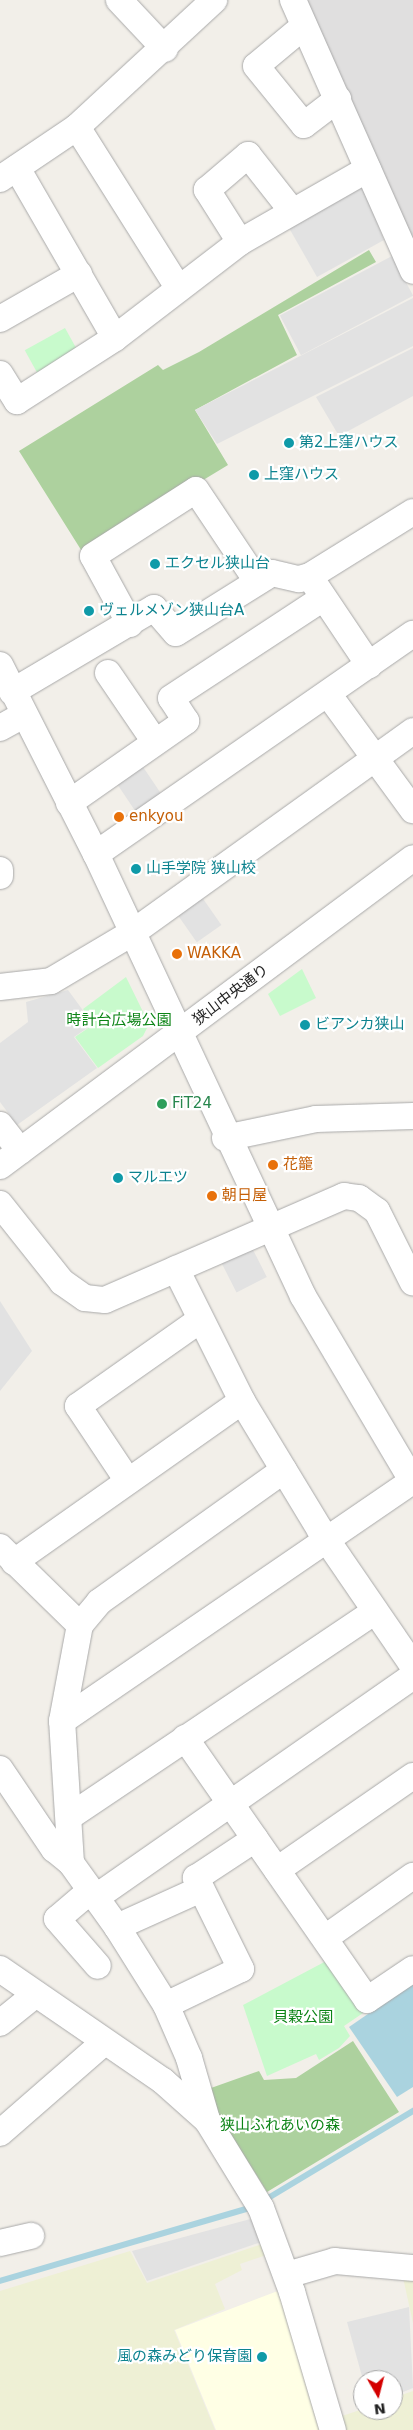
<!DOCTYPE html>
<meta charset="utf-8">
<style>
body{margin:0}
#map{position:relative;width:413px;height:2430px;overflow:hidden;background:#f2efe9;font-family:"DejaVu Sans","Noto Sans JP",sans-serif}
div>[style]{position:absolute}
.residential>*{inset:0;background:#e0dfdf}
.education>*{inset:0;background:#ffffe5}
.farmland>*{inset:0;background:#eef0d5}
.forest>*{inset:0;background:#add19e}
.park>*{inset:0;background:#c8facc;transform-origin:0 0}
.parking>*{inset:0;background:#e2e2e2;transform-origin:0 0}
.water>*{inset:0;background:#aad3df}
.stream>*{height:5.5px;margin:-2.75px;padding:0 2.75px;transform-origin:2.75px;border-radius:2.75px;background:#aad3df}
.roads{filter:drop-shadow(0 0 1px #a9a9a9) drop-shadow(0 0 1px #a9a9a9)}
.minor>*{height:26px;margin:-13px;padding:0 13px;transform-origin:13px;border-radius:13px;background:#fff}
.dots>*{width:14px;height:14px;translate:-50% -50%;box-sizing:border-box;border:2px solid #fff;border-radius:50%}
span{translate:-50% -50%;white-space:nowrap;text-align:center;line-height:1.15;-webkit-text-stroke:4.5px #fff;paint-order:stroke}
.culture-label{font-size:15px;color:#0d838f}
.left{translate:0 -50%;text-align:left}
.right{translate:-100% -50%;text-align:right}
.food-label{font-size:15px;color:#c56008}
.street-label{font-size:15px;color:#222}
.park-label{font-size:15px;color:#0c8416}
.leisure-label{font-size:15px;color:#27864d}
.north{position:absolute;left:353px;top:2370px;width:50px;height:50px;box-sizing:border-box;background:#fff;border:1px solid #a7a7a7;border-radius:50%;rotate:172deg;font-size:14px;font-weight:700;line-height:20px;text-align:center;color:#222}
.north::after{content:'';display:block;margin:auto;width:18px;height:22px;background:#d40000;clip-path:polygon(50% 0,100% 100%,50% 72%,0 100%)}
</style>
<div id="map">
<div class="residential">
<i style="clip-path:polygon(305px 0,413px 0,413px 244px)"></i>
</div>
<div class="education">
<i style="clip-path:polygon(283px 2289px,327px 2430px,216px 2430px,175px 2330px)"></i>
</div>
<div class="farmland">
<i style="clip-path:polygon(268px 2242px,272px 2253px,240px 2264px,242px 2270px,215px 2284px,225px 2309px,174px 2330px,215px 2430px,0 2430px,0 2291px,130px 2251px,147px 2283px)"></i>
<i style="clip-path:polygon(402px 2273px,413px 2274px,413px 2323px)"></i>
<i style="clip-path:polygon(413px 2391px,413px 2430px,343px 2430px,339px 2417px,363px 2409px,393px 2410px,393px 2398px)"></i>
</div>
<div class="forest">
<i style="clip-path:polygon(369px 250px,376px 262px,278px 315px,297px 355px,195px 410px,228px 465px,83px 553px,19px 451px,158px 365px,163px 370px,199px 352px)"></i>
<i style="clip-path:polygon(353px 2041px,399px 2112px,267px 2192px,212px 2104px,211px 2088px,259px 2071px,264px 2080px,296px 2078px)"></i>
</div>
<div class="park">
<i style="left:65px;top:328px;width:29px;height:46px;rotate:61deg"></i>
<i style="clip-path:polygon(302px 969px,316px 998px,280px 1016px,268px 994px)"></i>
<i style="clip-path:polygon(126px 977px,149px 1024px,143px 1036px,98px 1068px,75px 1037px,94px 1024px,83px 1009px)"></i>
<i style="clip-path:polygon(330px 1959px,366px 2011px,344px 2026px,350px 2036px,339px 2048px,319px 2060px,316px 2054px,267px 2076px,243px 2005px)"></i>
</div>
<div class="parking">
<i style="clip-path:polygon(354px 186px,364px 188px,384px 240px,317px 277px,285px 221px)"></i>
<i style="left:392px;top:256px;width:45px;height:127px;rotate:62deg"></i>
<i style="clip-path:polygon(413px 298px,413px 346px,217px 444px,195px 410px)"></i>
<i style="clip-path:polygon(413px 348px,413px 396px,339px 436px,316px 397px)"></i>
<i style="left:139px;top:761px;width:45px;height:31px;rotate:56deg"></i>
<i style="left:199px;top:893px;width:39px;height:30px;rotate:55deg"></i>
<i style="clip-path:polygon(68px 990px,93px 1024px,74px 1037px,97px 1068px,17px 1125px,0 1102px,0 1043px,28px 1022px,26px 1002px)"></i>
<i style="left:250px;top:1244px;width:37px;height:34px;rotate:63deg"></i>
<i style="clip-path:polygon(0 1301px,32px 1351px,0 1391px)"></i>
<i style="clip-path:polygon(258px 2217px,267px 2240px,147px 2281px,132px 2251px)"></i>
<i style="clip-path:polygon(409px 2307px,413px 2388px,393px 2396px,393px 2380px,363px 2380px,347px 2322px)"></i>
</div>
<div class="water">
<i style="clip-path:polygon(413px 1983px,413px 2087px,397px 2097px,349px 2027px)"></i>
</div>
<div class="stream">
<i style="left:265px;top:2200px;width:173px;rotate:-31deg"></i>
<i style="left:0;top:2281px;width:264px;rotate:-16.3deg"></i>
</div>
<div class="roads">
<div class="minor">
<i style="left:119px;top:0;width:67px;rotate:46.8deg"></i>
<i style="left:293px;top:0;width:296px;rotate:66.1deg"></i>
<i style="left:304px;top:26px;width:62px;rotate:140.2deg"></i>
<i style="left:256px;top:66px;width:76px;rotate:50.9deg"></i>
<i style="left:304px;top:125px;width:43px;rotate:-37.4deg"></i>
<i style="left:77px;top:127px;width:191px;rotate:57.8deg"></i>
<i style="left:17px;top:168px;width:196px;rotate:60deg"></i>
<i style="left:0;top:179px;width:93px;rotate:-34deg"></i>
<i style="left:77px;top:127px;width:187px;rotate:-42.8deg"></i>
<i style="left:240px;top:242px;width:62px;rotate:-122.4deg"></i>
<i style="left:207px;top:190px;width:54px;rotate:-40.5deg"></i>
<i style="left:248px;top:155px;width:71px;rotate:51.8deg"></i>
<i style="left:0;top:319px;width:91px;rotate:-29.7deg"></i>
<i style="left:0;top:374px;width:32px;rotate:58deg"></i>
<i style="left:17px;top:401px;width:117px;rotate:-32.7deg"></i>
<i style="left:115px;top:338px;width:158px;rotate:-37.5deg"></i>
<i style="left:240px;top:242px;width:147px;rotate:-29.7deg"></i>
<i style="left:314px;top:583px;width:99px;rotate:56.1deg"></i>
<i style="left:130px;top:624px;width:77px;rotate:-118.6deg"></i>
<i style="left:93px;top:556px;width:122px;rotate:-32.7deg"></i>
<i style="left:196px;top:490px;width:110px;rotate:56.2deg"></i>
<i style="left:0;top:665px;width:212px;rotate:63.1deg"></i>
<i style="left:96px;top:854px;width:488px;rotate:64.9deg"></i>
<i style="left:303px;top:1296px;width:216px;rotate:59.4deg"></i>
<i style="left:108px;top:673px;width:83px;rotate:55.7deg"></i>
<i style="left:12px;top:692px;width:165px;rotate:-30.6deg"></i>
<i style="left:154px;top:608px;width:33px;rotate:49deg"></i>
<i style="left:176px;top:633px;width:113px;rotate:-32deg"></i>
<i style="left:272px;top:573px;width:28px;rotate:13deg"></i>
<i style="left:299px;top:579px;width:11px;rotate:-15deg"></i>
<i style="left:310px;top:576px;width:121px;rotate:-31.9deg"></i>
<i style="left:328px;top:694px;width:144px;rotate:53.8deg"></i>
<i style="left:0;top:728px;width:26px;rotate:-29deg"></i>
<i style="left:69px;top:803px;width:143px;rotate:-35deg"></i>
<i style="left:186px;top:721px;width:27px;rotate:-123deg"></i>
<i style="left:171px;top:698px;width:182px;rotate:-33.3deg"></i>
<i style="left:96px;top:854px;width:386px;rotate:-34.8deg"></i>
<i style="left:0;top:870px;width:6px;rotate:90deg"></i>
<i style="left:0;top:987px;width:51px;rotate:-6.7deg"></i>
<i style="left:51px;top:981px;width:94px;rotate:-30.7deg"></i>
<i style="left:132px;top:933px;width:346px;rotate:-35.7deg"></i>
<i style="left:0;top:1125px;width:33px;rotate:52deg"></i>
<i style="left:225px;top:1138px;width:93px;rotate:-11.8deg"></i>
<i style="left:316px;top:1119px;width:97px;rotate:-1.8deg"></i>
<i style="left:0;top:1166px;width:515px;rotate:-36.71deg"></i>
<i style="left:0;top:1204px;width:100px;rotate:51.5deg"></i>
<i style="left:62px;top:1282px;width:28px;rotate:35deg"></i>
<i style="left:85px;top:1298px;width:20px;rotate:6deg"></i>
<i style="left:105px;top:1300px;width:261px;rotate:-23.5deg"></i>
<i style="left:344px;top:1196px;width:15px;rotate:8deg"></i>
<i style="left:359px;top:1198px;width:22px;rotate:36deg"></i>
<i style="left:377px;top:1211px;width:80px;rotate:63.4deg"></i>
<i style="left:176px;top:1269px;width:148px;rotate:63.4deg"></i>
<i style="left:242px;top:1401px;width:151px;rotate:58.8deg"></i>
<i style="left:320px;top:1530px;width:165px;rotate:55.6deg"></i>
<i style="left:128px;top:1481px;width:90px;rotate:-123.7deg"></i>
<i style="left:78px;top:1406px;width:149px;rotate:-35.2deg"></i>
<i style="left:0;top:1547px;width:112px;rotate:44.3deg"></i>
<i style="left:14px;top:1562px;width:279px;rotate:-35.2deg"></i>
<i style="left:62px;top:1721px;width:425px;rotate:-34.4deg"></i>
<i style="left:185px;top:1738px;width:319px;rotate:55.2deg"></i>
<i style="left:367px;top:2000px;width:55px;rotate:-34deg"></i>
<i style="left:0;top:1769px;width:97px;rotate:56deg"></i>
<i style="left:54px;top:1849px;width:22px;rotate:39deg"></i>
<i style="left:71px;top:1863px;width:79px;rotate:54.3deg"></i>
<i style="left:117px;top:1927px;width:92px;rotate:57.9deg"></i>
<i style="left:166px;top:2005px;width:58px;rotate:66.5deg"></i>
<i style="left:189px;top:2058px;width:65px;rotate:73.8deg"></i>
<i style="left:207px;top:2120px;width:103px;rotate:58.5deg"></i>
<i style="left:261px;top:2208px;width:90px;rotate:69.7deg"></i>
<i style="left:292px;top:2292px;width:144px;rotate:73.5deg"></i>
<i style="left:69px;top:1817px;width:367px;rotate:-33.9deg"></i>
<i style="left:71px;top:1863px;width:142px;rotate:-93.6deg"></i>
<i style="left:62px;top:1721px;width:98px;rotate:-79.4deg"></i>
<i style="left:80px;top:1625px;width:30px;rotate:-50deg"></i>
<i style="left:99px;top:1602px;width:227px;rotate:-35.5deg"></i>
<i style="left:277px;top:1870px;width:165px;rotate:-34.7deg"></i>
<i style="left:90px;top:1891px;width:43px;rotate:139.7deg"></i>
<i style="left:57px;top:1919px;width:62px;rotate:48.9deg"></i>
<i style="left:95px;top:1898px;width:388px;rotate:-34.9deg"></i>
<i style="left:117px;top:1927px;width:92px;rotate:-24.3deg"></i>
<i style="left:325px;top:1938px;width:108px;rotate:-35.2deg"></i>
<i style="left:0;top:1969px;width:198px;rotate:34.5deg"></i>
<i style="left:163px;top:2081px;width:59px;rotate:41.6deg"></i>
<i style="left:166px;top:2005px;width:83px;rotate:-25.6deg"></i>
<i style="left:241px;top:1969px;width:102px;rotate:-116.3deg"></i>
<i style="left:196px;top:1878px;width:71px;rotate:-33.5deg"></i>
<i style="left:0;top:2023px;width:46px;rotate:-38.9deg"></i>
<i style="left:0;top:2133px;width:137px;rotate:-41.1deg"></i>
<i style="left:0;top:2243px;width:32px;rotate:-13deg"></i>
<i style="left:287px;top:2275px;width:50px;rotate:-16.3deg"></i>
<i style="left:335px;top:2261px;width:78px;rotate:5.1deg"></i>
</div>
</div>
<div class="dots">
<i style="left:289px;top:443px;background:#0f9aa8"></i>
<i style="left:254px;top:475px;background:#0f9aa8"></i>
<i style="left:155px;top:564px;background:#0f9aa8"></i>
<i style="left:89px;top:611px;background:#0f9aa8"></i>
<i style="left:119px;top:817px;background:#e8710a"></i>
<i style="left:136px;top:869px;background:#0f9aa8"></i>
<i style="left:177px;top:954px;background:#e8710a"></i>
<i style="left:305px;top:1025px;background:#0f9aa8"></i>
<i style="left:162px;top:1104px;background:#2e9e5b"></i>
<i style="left:273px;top:1165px;background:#e8710a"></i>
<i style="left:118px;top:1178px;background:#0f9aa8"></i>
<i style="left:212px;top:1196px;background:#e8710a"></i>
<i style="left:262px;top:2357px;background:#0f9aa8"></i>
</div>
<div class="culture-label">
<span class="left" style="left:299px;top:443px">第2上窪ハウス</span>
<span class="left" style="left:264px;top:475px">上窪ハウス</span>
<span class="left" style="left:165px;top:564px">エクセル狭山台</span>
<span class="left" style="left:99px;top:611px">ヴェルメゾン狭山台A</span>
<span class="left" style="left:146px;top:869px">山手学院 狭山校</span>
<span class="left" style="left:315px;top:1025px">ビアンカ狭山</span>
<span class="left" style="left:128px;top:1178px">マルエツ</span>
<span class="right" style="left:252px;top:2357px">風の森みどり保育園</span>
</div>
<div class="food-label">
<span class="left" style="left:129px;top:817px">enkyou</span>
<span class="left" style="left:187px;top:954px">WAKKA</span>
<span class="left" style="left:283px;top:1165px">花籠</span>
<span class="left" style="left:222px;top:1196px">朝日屋</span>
</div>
<div class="street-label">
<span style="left:231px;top:995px;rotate:-37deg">狭山中央通り</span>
</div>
<div class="park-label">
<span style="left:119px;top:1021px">時計台広場公園</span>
<span style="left:303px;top:2018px">貝穀公園</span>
<span style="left:280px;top:2126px">狭山ふれあいの森</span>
</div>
<div class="leisure-label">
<span class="left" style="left:172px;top:1104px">FiT24</span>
</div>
<div class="north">N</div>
</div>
